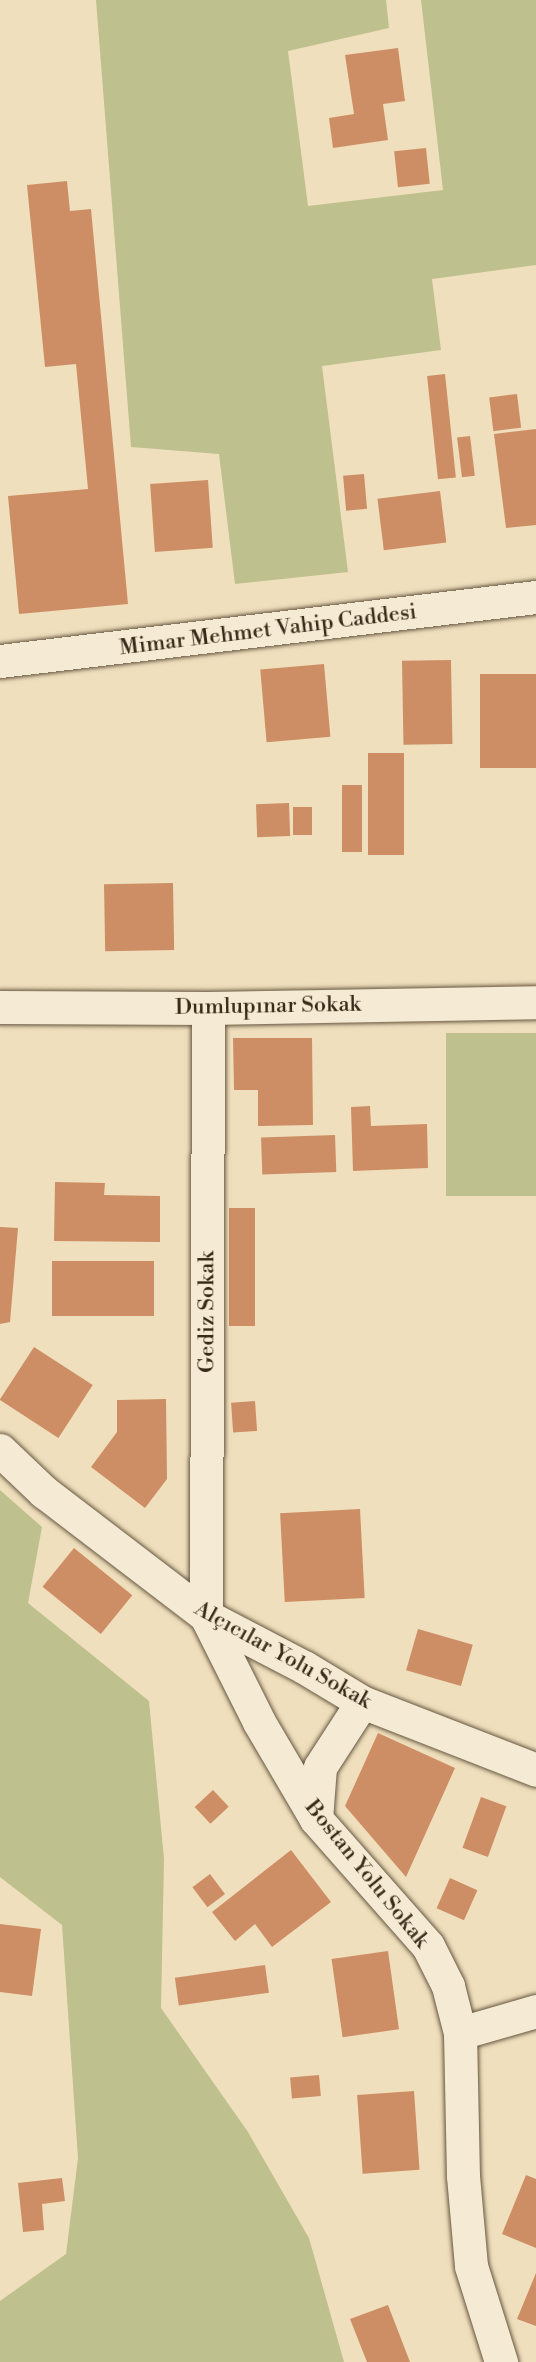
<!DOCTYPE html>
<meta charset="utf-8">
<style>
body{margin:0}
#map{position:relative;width:536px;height:2362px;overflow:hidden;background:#efdfbc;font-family:"Libre Bodoni",serif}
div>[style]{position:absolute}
.green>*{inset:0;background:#bec08d;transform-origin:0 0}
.building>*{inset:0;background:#cd8e65;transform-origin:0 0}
.roads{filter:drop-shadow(0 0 2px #665741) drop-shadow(0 0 2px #665741)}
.street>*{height:33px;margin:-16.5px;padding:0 16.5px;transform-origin:16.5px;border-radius:16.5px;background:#f5ead3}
.secondary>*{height:33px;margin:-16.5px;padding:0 16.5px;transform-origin:16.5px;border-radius:16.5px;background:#f5ead3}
span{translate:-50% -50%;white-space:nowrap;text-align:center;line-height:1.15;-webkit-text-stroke:6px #f5ead3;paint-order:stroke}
.street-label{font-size:22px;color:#382a18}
</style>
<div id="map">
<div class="green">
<i style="clip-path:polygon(96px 0,386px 0,389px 28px,288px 51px,308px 206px,443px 190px,421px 0,536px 0,536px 265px,432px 279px,441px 350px,322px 366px,348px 572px,235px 584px,219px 454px,131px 447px)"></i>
<i style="left:536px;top:1033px;width:163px;height:90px;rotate:90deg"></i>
<i style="clip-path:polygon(0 1490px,42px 1527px,28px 1603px,149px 1701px,164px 1859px,161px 2008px,248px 2132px,309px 2238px,344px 2362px,0 2362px,0 2301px,66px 2254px,78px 2158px,62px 1925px,0 1877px)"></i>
</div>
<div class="building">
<i style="clip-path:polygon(398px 48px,405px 101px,383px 104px,388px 140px,333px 148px,329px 118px,354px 114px,345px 55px)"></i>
<i style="left:426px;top:148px;width:36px;height:32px;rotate:84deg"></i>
<i style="clip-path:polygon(67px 181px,70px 211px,91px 209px,128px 604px,19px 614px,8px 496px,88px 489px,76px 364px,45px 367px,27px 185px)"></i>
<i style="left:445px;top:374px;width:104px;height:18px;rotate:84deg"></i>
<i style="left:517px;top:394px;width:34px;height:28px;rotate:83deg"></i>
<i style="clip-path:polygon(536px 429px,536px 525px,506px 528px,494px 434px)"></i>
<i style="left:470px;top:436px;width:40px;height:13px;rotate:83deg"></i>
<i style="left:364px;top:474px;width:35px;height:21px;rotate:85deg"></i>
<i style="left:208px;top:480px;width:68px;height:58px;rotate:86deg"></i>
<i style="left:440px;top:491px;width:52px;height:63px;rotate:83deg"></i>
<i style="left:451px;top:660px;width:84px;height:49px;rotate:89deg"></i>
<i style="left:324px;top:664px;width:73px;height:64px;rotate:85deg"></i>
<i style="left:536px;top:674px;width:94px;height:56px;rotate:90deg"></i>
<i style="left:368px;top:753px;width:36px;height:102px"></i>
<i style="left:342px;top:785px;width:20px;height:67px"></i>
<i style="left:289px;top:803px;width:33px;height:33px;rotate:88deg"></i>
<i style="left:312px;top:807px;width:28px;height:19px;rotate:90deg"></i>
<i style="left:173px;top:883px;width:67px;height:69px;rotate:89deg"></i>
<i style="clip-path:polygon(233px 1038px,312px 1038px,313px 1125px,258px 1126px,258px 1090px,234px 1090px)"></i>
<i style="clip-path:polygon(370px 1106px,371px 1126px,427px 1124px,428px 1168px,353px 1171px,351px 1107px)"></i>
<i style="left:335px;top:1135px;width:37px;height:74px;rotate:88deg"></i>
<i style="clip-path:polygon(55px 1182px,105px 1183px,104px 1195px,160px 1196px,160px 1242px,54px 1241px)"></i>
<i style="left:229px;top:1208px;width:26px;height:118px"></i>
<i style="clip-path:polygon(0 1227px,18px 1228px,10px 1322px,0 1324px)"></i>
<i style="left:52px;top:1261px;width:102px;height:55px"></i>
<i style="left:34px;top:1347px;width:70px;height:63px;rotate:33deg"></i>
<i style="clip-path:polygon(166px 1399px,167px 1479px,145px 1508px,91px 1467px,117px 1432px,117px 1400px)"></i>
<i style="left:255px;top:1401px;width:30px;height:24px;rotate:86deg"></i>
<i style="left:360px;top:1509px;width:89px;height:80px;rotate:87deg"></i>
<i style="left:74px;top:1548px;width:75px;height:50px;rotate:39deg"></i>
<i style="left:418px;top:1629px;width:57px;height:43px;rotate:16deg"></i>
<i style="clip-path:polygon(378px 1733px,455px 1768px,406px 1877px,345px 1806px)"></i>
<i style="left:213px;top:1790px;width:23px;height:25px;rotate:47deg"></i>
<i style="left:481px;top:1797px;width:27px;height:54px;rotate:20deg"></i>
<i style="clip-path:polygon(291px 1850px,331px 1902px,272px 1947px,255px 1924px,235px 1941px,212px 1912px)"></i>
<i style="left:210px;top:1874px;width:25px;height:22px;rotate:53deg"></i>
<i style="left:450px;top:1878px;width:30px;height:33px;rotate:24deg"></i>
<i style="clip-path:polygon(0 1924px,41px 1929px,32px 1996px,0 1992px)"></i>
<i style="left:388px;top:1951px;width:79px;height:57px;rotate:82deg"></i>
<i style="left:265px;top:1965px;width:28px;height:91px;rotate:82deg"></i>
<i style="left:319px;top:2075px;width:21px;height:29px;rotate:85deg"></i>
<i style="left:414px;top:2091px;width:79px;height:57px;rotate:86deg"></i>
<i style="clip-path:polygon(526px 2175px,536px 2179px,536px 2248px,502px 2234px)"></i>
<i style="clip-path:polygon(62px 2178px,65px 2201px,42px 2204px,44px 2230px,23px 2232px,18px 2183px)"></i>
<i style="clip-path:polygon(536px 2273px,536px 2326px,517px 2319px)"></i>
<i style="clip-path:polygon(388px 2305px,410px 2362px,367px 2362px,350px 2319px)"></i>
</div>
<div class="roads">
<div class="street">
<i style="left:0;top:1007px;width:208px;rotate:0.3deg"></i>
<i style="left:208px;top:1008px;width:328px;rotate:-1deg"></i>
<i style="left:208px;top:1008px;width:608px;rotate:90.19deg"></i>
<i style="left:206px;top:1616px;width:119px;rotate:63.4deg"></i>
<i style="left:259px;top:1722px;width:113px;rotate:59.6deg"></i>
<i style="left:316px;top:1819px;width:169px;rotate:48.6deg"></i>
<i style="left:428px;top:1946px;width:45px;rotate:63.4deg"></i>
<i style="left:448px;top:1986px;width:49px;rotate:75.7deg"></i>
<i style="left:460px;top:2033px;width:143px;rotate:88.8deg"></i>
<i style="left:463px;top:2176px;width:90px;rotate:84.9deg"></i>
<i style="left:471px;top:2266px;width:101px;rotate:72.6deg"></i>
<i style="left:0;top:1450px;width:61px;rotate:43.7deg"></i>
<i style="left:44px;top:1492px;width:204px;rotate:37.4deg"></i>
<i style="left:206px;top:1616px;width:110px;rotate:27.5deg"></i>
<i style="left:304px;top:1667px;width:68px;rotate:31.1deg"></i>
<i style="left:362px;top:1702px;width:187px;rotate:21.3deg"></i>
<i style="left:316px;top:1819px;width:52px;rotate:-85.6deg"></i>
<i style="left:320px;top:1767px;width:77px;rotate:-57.1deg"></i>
<i style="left:460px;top:2033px;width:79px;rotate:-16.1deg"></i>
</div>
<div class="secondary">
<i style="left:0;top:661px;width:540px;rotate:-6.81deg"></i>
</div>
</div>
<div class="street-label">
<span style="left:268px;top:630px;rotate:-7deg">Mimar Mehmet Vahip Caddesi</span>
<span style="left:268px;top:1006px;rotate:-1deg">Dumlupınar Sokak</span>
<span style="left:207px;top:1312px;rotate:-90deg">Gediz Sokak</span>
<span style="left:283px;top:1655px;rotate:29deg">Alçıcılar Yolu Sokak</span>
<span style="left:367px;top:1874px;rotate:51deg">Bostan Yolu Sokak</span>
</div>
</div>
